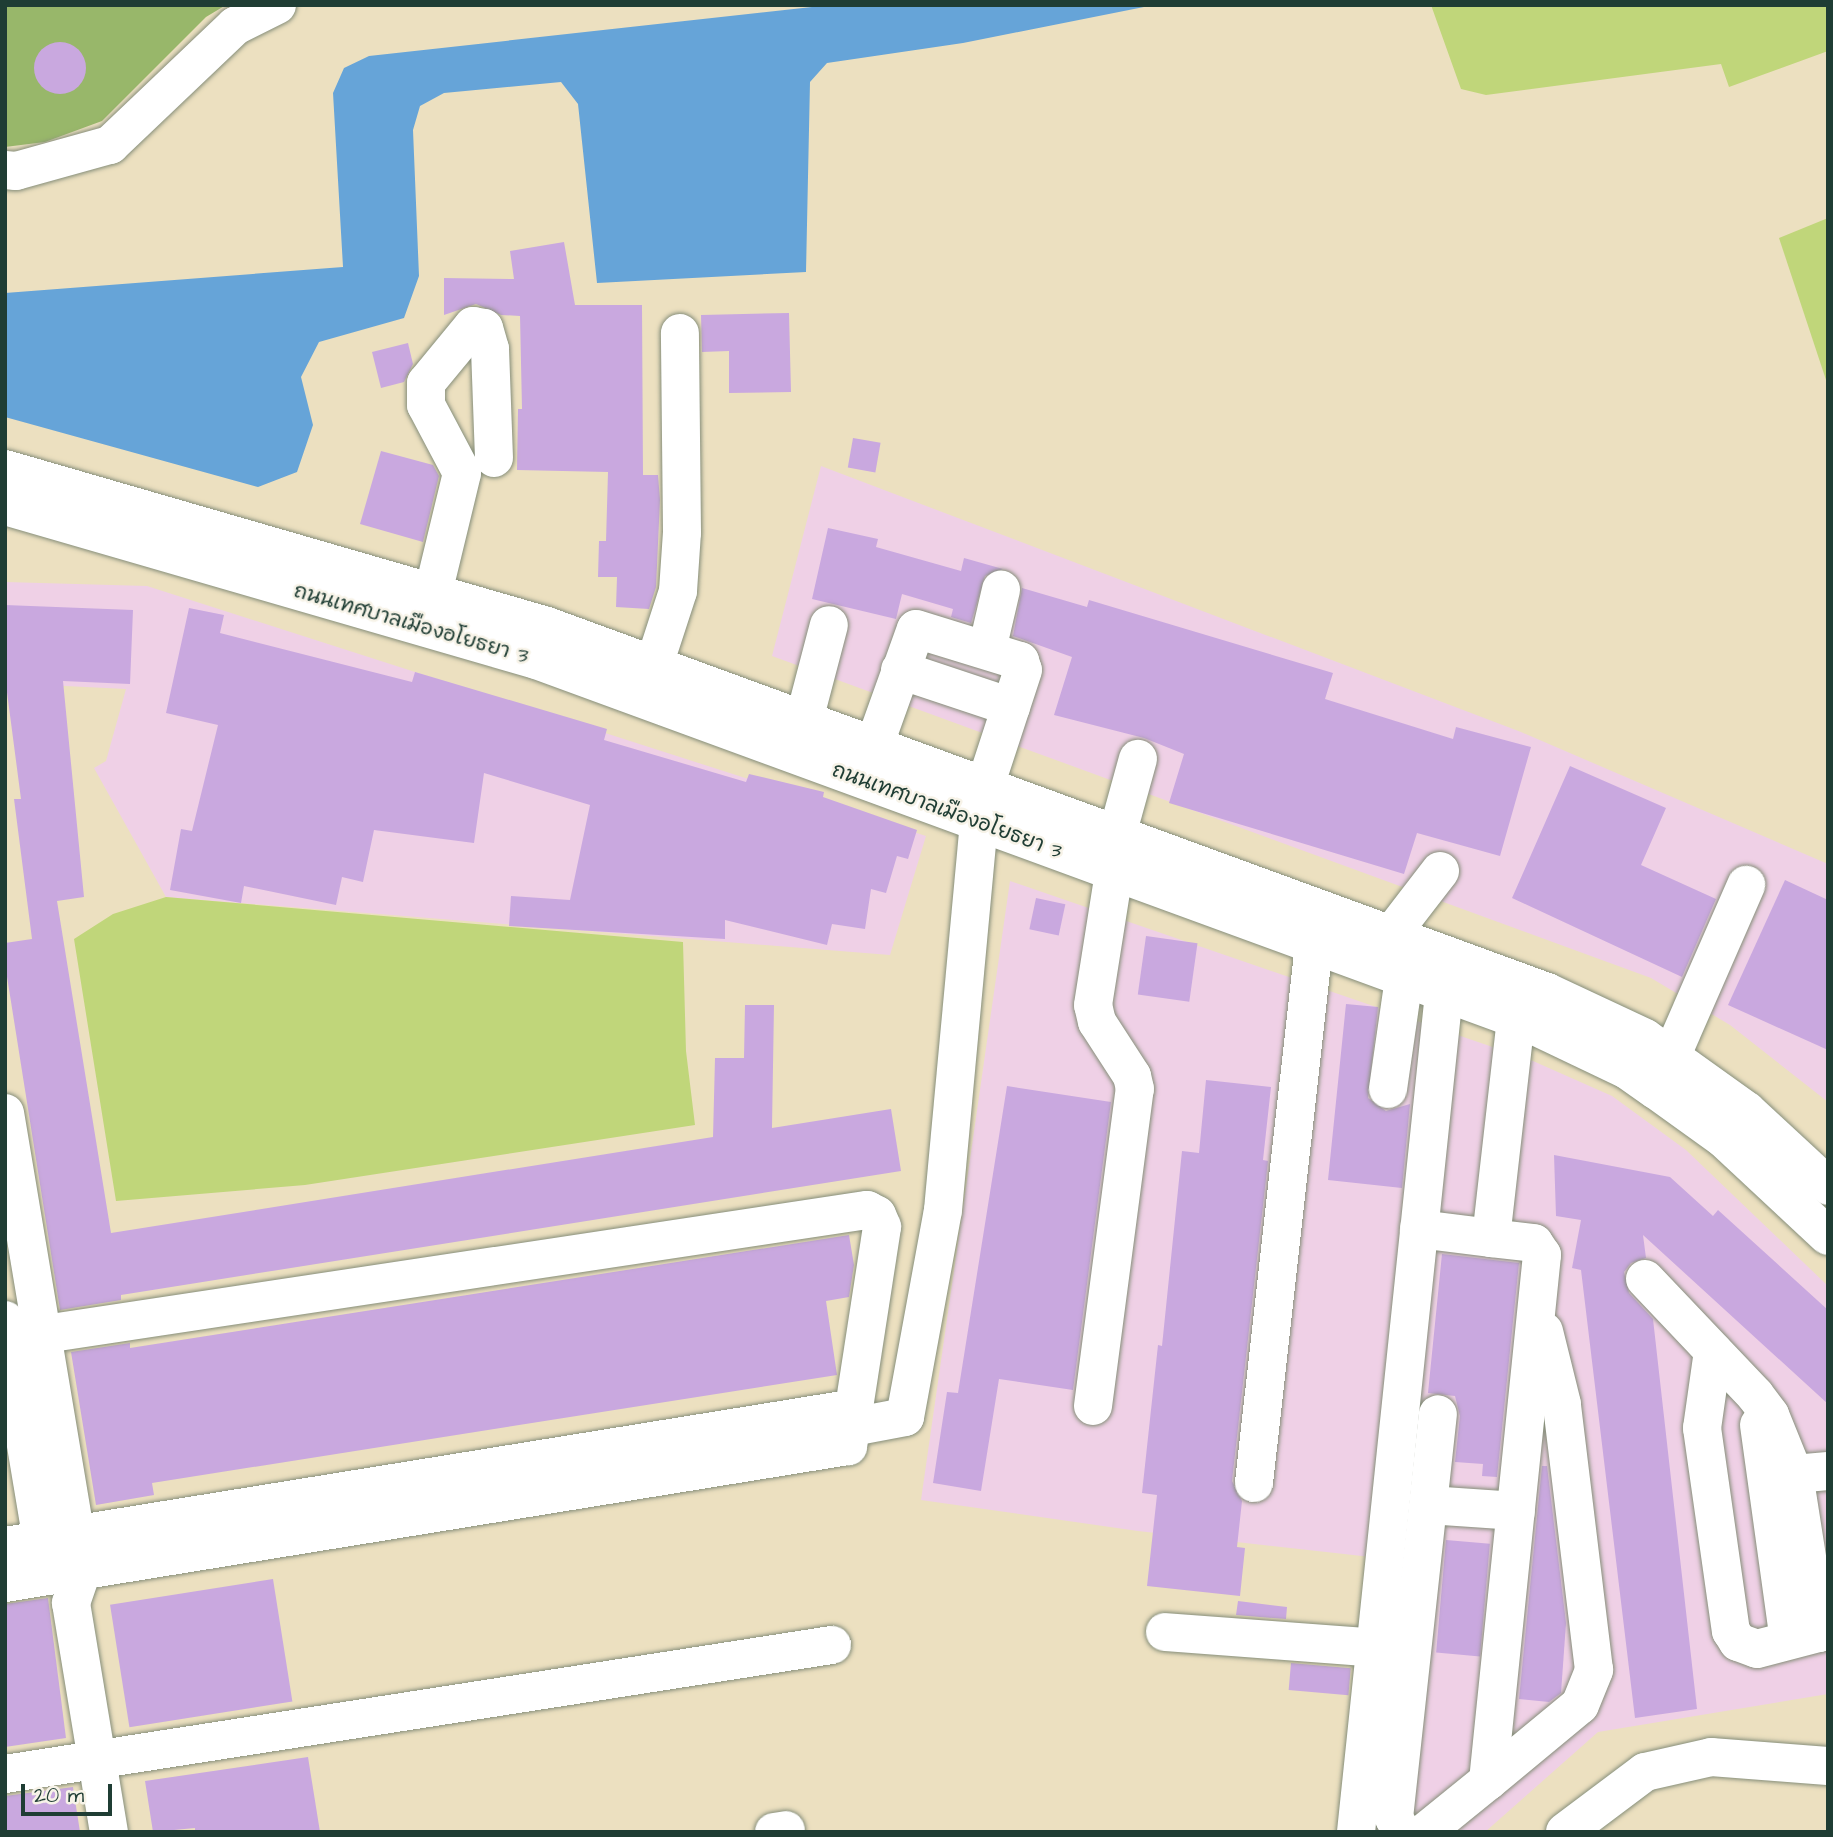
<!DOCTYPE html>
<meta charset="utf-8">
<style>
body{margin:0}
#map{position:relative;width:1833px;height:1837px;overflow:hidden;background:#ece0c0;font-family:"Architects Daughter","Playpen Sans Thai",sans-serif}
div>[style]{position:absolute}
.built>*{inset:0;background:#efd0e6}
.green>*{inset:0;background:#c0d67a}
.forest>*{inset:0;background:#98b76a}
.water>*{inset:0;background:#66a4d8}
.building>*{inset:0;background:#c9a8df;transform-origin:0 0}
.round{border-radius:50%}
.roads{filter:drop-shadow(0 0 2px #868e7a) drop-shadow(0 0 2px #868e7a)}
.minor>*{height:38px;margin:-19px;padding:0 19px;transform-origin:19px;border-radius:19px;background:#fff}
span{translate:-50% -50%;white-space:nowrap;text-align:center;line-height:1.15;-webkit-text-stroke:5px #f7f3e8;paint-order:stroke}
.street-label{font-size:21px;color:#1f3d34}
.frame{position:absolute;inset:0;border:7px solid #1f3d34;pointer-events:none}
.scale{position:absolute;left:21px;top:1784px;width:91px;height:32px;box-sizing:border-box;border:4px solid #1f3d34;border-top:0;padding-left:9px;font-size:21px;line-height:24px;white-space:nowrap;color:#1f3d34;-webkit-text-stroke:5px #f7f3e8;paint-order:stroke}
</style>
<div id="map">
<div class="built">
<i style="clip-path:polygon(821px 466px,1521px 732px,1828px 864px,1828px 1102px,1730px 1025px,1651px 978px,772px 656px)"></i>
<i style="clip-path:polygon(5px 582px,147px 586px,926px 836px,890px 955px,166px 897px,94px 768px,106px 761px,126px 689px,5px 683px)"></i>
<i style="clip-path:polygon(1010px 881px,1533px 1061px,1612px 1096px,1686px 1150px,1828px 1286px,1828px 1694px,1598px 1732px,1485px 1832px,1371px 1832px,1371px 1557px,1138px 1531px,921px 1500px)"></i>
</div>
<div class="green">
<i style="clip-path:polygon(1431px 5px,1828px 5px,1828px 51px,1729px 87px,1721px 64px,1486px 95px,1461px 89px)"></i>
<i style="clip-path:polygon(1828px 218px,1828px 386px,1779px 238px)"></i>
<i style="clip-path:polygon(166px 897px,683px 942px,686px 1051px,695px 1125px,305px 1185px,116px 1201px,74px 939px,113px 914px)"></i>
</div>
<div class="forest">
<i style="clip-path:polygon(5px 5px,226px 5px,206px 17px,102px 121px,45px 142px,5px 147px)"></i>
</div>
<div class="water">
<i style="clip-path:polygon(830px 5px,1154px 5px,963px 43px,827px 63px,810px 82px,806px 272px,597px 283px,578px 104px,561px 82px,444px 93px,420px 106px,413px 130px,419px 276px,404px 318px,319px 342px,301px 377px,313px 425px,297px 472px,258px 487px,5px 417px,5px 293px,343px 267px,333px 93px,344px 68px,369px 56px)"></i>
</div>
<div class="building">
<i class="round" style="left:34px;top:42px;width:52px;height:52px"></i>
<i style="clip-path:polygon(564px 242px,575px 305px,642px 305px,643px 475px,658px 475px,660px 500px,656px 587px,649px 609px,616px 607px,617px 577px,598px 577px,599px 541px,606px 541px,608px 472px,517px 470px,518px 409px,522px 409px,520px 316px,501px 315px,476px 304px,444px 315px,444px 278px,514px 279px,510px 251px)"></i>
<i style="clip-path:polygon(789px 313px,791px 392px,729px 393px,729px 351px,702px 352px,701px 315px)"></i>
<i style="clip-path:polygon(408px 343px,413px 364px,404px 382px,381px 388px,372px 352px)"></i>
<i style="left:853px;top:438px;width:28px;height:30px;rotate:10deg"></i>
<i style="clip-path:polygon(381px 451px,433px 465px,439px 476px,423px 542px,360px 524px)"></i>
<i style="clip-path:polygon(828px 528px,878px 539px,876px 547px,961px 571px,964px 558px,1003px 569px,985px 576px,971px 623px,951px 617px,953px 609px,902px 594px,896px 619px,812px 599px)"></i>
<i style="clip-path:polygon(1022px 588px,1087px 607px,1089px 600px,1333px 673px,1325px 699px,1453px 739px,1456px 727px,1531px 747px,1500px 856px,1417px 833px,1404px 874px,1169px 803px,1184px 754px,1144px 738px,1054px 715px,1072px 657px,1013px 636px)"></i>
<i style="clip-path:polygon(5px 605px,133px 610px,130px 684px,63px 681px,84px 897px,57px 901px,111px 1233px,713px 1137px,715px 1058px,744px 1058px,745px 1005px,774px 1005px,772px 1128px,891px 1109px,901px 1171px,121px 1295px,121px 1300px,60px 1310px,5px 964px,5px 943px,32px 939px,14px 799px,21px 799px,5px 677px)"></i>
<i style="clip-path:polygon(189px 608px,224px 615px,220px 633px,412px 682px,415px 672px,607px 729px,604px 740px,746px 782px,749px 774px,824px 792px,823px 797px,917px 830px,908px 859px,897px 856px,886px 893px,871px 889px,865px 929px,832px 924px,827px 945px,725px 920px,725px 939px,509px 926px,511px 896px,570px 900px,590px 805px,484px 773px,474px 843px,374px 830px,363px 882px,342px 877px,336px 905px,244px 886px,241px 903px,170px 890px,181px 829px,192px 831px,218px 725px,166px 713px)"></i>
<i style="clip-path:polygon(1570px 766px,1666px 808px,1641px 865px,1716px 899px,1682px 977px,1512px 898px)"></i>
<i style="clip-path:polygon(1785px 880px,1828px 900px,1828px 1050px,1728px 1005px)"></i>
<i style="left:1036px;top:898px;width:30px;height:32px;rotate:12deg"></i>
<i style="left:1146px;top:936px;width:52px;height:59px;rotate:8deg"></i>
<i style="clip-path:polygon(1346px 1004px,1378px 1007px,1368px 1098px,1386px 1111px,1410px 1104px,1402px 1188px,1328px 1180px)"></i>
<i style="clip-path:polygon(1206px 1080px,1271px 1087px,1263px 1160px,1268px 1161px,1232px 1481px,1242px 1501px,1237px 1547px,1245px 1548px,1240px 1596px,1147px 1586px,1157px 1495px,1142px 1493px,1158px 1345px,1162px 1346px,1182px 1151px,1199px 1153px)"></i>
<i style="clip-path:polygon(1007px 1086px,1111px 1102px,1073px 1390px,999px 1379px,981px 1491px,933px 1483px,947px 1392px,958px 1393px)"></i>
<i style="clip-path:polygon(1554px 1155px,1670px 1177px,1713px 1216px,1718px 1210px,1828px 1310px,1828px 1404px,1643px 1235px,1646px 1258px,1631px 1263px,1624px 1272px,1629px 1293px,1653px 1319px,1697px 1709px,1635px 1718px,1581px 1270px,1572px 1268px,1581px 1220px,1556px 1216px)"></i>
<i style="clip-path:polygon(849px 1235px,854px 1265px,849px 1297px,826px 1301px,837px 1375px,152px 1483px,154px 1495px,96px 1505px,71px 1352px,130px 1343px,130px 1348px)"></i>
<i style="clip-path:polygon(1442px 1254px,1519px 1263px,1497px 1477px,1482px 1476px,1483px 1464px,1455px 1462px,1460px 1416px,1455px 1396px,1428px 1393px)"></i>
<i style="clip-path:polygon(1542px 1466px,1547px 1466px,1566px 1623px,1561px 1693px,1549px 1702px,1519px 1699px)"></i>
<i style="left:1446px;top:1540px;width:44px;height:113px;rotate:5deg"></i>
<i style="left:273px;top:1579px;width:124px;height:165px;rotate:81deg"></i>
<i style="clip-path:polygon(48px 1598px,66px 1738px,5px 1747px,5px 1604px)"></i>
<i style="clip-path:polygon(1238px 1601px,1287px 1607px,1286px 1619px,1236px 1615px)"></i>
<i style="left:1291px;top:1663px;width:60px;height:27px;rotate:5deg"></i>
<i style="clip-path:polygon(308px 1757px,320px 1832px,195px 1832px,195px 1828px,153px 1832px,145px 1781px)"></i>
<i style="clip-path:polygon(73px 1787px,80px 1832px,5px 1832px,5px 1796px)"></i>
</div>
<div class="roads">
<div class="minor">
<i style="left:5px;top:170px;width:11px;rotate:5deg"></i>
<i style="left:16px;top:171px;width:98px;rotate:-15.5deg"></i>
<i style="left:110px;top:145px;width:173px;rotate:-43.6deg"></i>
<i style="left:235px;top:26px;width:47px;rotate:-26.6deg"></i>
<i style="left:5px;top:469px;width:564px;rotate:16.15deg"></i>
<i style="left:547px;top:626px;width:1065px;rotate:20.1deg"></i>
<i style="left:1547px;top:992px;width:108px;rotate:25.1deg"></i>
<i style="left:1645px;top:1038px;width:125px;rotate:35.6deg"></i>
<i style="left:1747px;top:1111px;width:110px;rotate:42.8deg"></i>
<i style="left:5px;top:506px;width:553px;rotate:16.17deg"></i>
<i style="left:536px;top:660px;width:1062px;rotate:20.11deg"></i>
<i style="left:1533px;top:1025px;width:104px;rotate:25.6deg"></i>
<i style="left:1627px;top:1070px;width:35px;rotate:35deg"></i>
<i style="left:1656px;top:1090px;width:84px;rotate:35.8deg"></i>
<i style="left:1724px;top:1139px;width:142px;rotate:43deg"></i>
<i style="left:433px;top:593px;width:123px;rotate:-76.4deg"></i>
<i style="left:462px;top:473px;width:77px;rotate:-117.9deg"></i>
<i style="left:426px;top:405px;width:22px;rotate:-90deg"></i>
<i style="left:426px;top:383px;width:74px;rotate:-50.5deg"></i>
<i style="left:473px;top:326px;width:11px;rotate:10deg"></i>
<i style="left:484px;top:328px;width:22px;rotate:74deg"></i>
<i style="left:490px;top:349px;width:109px;rotate:87.9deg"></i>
<i style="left:987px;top:650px;width:62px;rotate:-76.9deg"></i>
<i style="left:654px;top:665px;width:78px;rotate:-72deg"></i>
<i style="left:678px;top:591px;width:58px;rotate:-86.1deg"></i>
<i style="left:682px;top:533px;width:200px;rotate:-90.6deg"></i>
<i style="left:900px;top:670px;width:117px;rotate:18.4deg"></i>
<i style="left:804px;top:720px;width:98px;rotate:-75.3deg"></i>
<i style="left:874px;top:746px;width:124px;rotate:-70.3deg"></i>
<i style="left:916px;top:629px;width:109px;rotate:17.1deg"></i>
<i style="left:1020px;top:661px;width:9px;rotate:72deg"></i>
<i style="left:1023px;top:670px;width:122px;rotate:108.1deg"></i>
<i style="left:1117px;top:835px;width:79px;rotate:-74.6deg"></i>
<i style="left:1390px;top:936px;width:82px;rotate:-52.4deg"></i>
<i style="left:1671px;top:1057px;width:188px;rotate:-66.4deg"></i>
<i style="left:1388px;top:1089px;width:112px;rotate:-81.8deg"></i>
<i style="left:5px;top:1113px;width:464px;rotate:80.5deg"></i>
<i style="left:82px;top:1571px;width:34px;rotate:109deg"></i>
<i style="left:71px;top:1603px;width:232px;rotate:80.6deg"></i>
<i style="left:1419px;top:1229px;width:73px;rotate:7.1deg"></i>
<i style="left:1645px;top:1279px;width:160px;rotate:46.5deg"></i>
<i style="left:1755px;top:1395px;width:25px;rotate:53deg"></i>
<i style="left:1770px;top:1415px;width:64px;rotate:67.9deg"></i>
<i style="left:5px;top:1320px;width:247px;rotate:80.5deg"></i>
<i style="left:5px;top:1340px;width:872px;rotate:-8.58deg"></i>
<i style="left:867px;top:1210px;width:11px;rotate:27deg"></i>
<i style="left:877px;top:1215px;width:13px;rotate:67deg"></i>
<i style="left:882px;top:1227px;width:222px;rotate:98.8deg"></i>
<i style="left:848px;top:1446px;width:854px;rotate:170.77deg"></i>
<i style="left:1713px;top:1351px;width:78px;rotate:98.1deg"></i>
<i style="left:1702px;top:1428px;width:205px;rotate:81.9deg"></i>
<i style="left:1731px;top:1631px;width:13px;rotate:58deg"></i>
<i style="left:1738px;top:1642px;width:20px;rotate:20deg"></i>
<i style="left:1757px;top:1649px;width:64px;rotate:-14.5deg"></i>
<i style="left:1093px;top:1406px;width:320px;rotate:-82.5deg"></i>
<i style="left:1135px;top:1089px;width:13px;rotate:-103deg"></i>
<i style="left:1132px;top:1076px;width:64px;rotate:-122.9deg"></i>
<i style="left:1097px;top:1022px;width:17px;rotate:-103deg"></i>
<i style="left:1093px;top:1005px;width:135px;rotate:-81deg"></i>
<i style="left:1759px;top:1425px;width:217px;rotate:82.1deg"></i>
<i style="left:852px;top:1427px;width:54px;rotate:-10.7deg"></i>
<i style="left:905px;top:1417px;width:210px;rotate:-79.6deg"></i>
<i style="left:943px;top:1210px;width:390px;rotate:-84.7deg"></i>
<i style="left:1828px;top:1471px;width:34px;rotate:175deg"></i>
<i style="left:1794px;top:1474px;width:161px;rotate:81.1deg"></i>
<i style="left:1819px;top:1633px;width:9px;rotate:-13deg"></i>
<i style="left:1254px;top:1483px;width:541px;rotate:-83.64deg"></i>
<i style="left:1429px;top:1505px;width:87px;rotate:3.9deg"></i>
<i style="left:5px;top:1546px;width:861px;rotate:-9.22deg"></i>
<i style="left:1165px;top:1632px;width:212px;rotate:4.3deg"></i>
<i style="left:5px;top:1774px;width:837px;rotate:-8.87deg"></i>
<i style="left:1488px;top:1781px;width:119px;rotate:-39.6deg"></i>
<i style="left:1580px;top:1705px;width:38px;rotate:-68deg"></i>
<i style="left:1594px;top:1670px;width:268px;rotate:-96.9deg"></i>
<i style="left:1562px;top:1404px;width:75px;rotate:-103.9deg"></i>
<i style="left:774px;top:1832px;width:12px;rotate:-9deg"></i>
<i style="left:1356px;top:1832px;width:844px;rotate:-84.01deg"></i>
<i style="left:1402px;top:1832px;width:16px;rotate:-120deg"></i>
<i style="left:1394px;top:1818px;width:406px;rotate:-83.8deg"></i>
<i style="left:1425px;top:1832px;width:81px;rotate:-39deg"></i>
<i style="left:1488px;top:1781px;width:529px;rotate:-84.14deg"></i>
<i style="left:1542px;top:1255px;width:14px;rotate:-124deg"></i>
<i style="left:1534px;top:1243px;width:43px;rotate:-173.4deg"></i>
<i style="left:1491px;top:1238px;width:220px;rotate:-83.5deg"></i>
<i style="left:1565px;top:1832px;width:100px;rotate:-36.9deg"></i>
<i style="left:1645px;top:1772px;width:68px;rotate:-12.8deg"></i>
<i style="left:1711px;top:1757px;width:117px;rotate:4.4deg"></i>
</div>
</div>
<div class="street-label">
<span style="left:411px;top:624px;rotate:16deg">ถนนเทศบาลเมืองอโยธยา 3</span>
<span style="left:947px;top:811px;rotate:20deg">ถนนเทศบาลเมืองอโยธยา 3</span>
</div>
<div class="frame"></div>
<div class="scale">20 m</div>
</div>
